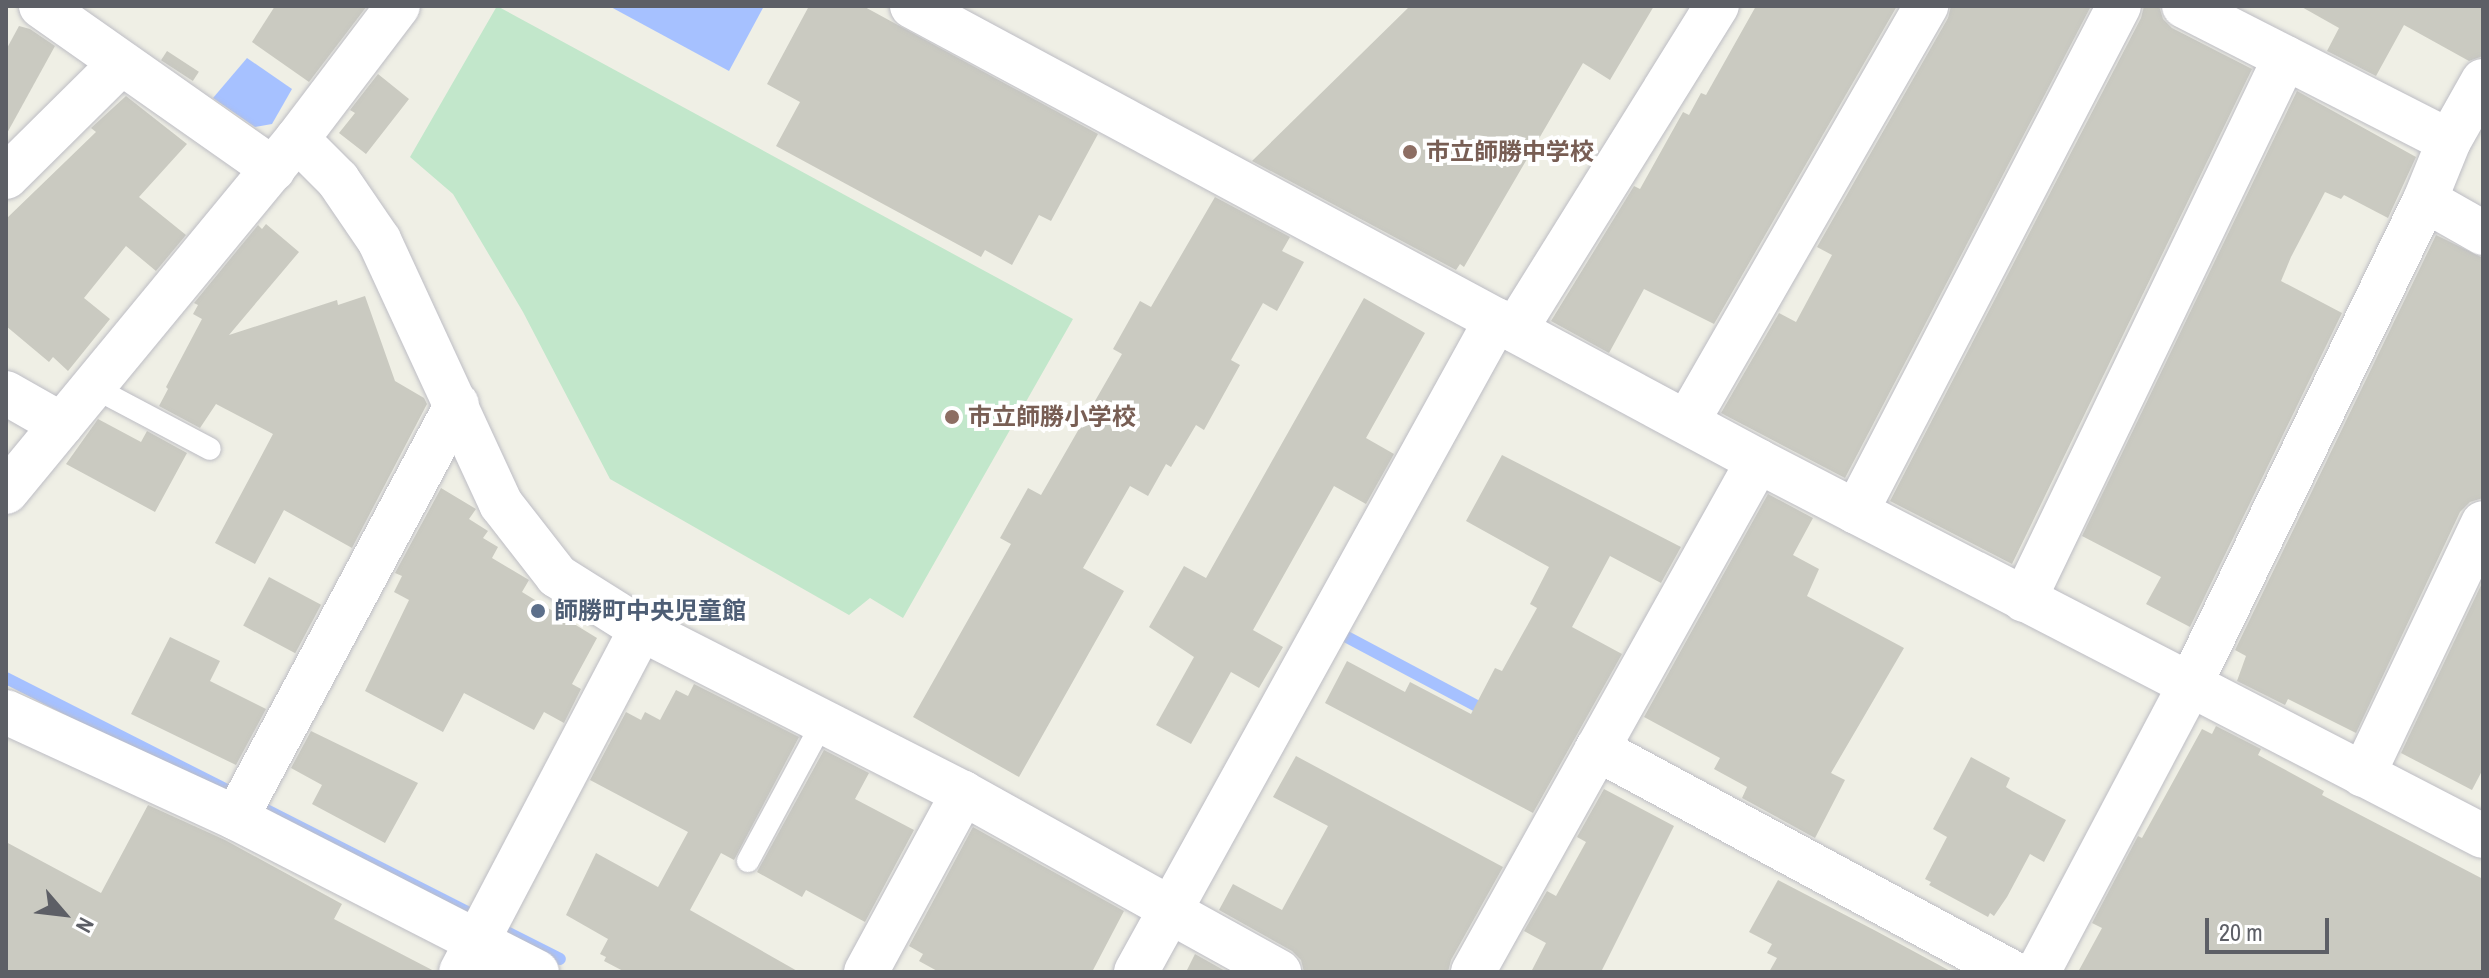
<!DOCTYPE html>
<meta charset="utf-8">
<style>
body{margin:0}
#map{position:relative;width:2489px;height:978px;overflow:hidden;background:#efefe5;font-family:"Archivo Narrow","Noto Sans JP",sans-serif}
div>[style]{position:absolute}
.green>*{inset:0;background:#c2e7cb}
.water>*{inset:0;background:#a6c1ff}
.stream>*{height:12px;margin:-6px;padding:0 6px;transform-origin:6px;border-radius:6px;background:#a6c1ff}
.building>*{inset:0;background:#cacac1;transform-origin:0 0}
.roads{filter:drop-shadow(0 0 2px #bdbdc4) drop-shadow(0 0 2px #bdbdc4)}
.lane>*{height:22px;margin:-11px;padding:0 11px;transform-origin:11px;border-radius:11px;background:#fff}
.street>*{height:44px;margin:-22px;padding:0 22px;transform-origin:22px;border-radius:22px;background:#fff}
.dots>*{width:22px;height:22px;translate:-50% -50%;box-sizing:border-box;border:4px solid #fff;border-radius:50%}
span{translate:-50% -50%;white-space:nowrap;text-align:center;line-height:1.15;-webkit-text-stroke:8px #fff;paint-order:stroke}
.education-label{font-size:24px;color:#785e54;font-weight:700}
.left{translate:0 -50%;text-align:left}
.service-label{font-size:24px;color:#4e5e75;font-weight:700}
.frame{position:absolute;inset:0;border:8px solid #5d5f66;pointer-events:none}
.north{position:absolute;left:24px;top:874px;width:80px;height:80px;-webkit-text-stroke:6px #fff;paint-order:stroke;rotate:118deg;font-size:22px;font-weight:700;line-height:32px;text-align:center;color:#5d5f66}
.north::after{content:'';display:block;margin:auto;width:28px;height:36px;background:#5d5f66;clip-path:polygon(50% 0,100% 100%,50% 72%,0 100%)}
.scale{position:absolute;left:2205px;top:918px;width:124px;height:36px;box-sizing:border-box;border:4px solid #5d5f66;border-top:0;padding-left:10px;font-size:24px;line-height:28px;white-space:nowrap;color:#5d5f66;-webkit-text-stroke:6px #fff;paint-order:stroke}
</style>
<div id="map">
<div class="green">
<i style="clip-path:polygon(497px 6px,1073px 319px,903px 618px,870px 598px,849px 615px,610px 479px,523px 312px,453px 194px,410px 157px)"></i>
</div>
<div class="water">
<i style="clip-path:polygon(609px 6px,764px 6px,729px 71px)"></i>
<i style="clip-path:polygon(247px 58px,292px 89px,272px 124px,255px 127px,213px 98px)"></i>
</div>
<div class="stream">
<i style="left:1345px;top:636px;width:164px;rotate:28deg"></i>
<i style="left:6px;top:678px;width:621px;rotate:26.9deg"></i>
</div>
<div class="building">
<i style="clip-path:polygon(275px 6px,367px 6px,309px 82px,252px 42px)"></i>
<i style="clip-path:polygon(809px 6px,863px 6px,1098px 134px,1051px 221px,1039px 215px,1012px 265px,985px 250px,981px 257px,776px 146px,800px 102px,767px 84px)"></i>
<i style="clip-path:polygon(1410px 6px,1654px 6px,1610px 80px,1583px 63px,1464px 267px,1460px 264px,1456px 270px,1252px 161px)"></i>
<i style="clip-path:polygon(1756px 6px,1897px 6px,1714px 324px,1644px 289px,1609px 353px,1551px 321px,1634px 186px,1640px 189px,1683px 112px,1689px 115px,1701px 93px,1706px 95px)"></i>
<i style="clip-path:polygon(1951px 6px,2091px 6px,1845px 478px,1721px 413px,1779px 313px,1796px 322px,1832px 255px,1817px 247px,1948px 18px)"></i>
<i style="clip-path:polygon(2144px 6px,2159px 6px,2163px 19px,2172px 28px,2252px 69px,2012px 564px,1890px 501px,2141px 18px)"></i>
<i style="clip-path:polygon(2300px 6px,2483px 6px,2483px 56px,2469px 61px,2404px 25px,2376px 76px,2327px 51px,2339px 28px)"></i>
<i style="clip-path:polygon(19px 26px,30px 29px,55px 46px,6px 135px,6px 50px)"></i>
<i style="left:167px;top:51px;width:38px;height:11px;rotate:33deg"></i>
<i style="clip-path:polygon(378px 74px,409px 99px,366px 154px,339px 133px,355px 113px,350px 110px)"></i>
<i style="clip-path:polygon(2297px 91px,2416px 157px,2388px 218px,2344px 195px,2341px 199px,2325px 192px,2291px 257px,2281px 281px,2342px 313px,2190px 627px,2146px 604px,2161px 577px,2082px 536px)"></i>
<i style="clip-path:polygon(126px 96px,187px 144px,139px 197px,186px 235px,156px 271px,126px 246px,84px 298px,110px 319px,68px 371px,53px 357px,49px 362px,6px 326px,6px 219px,96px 132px,91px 128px)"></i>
<i style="clip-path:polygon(1215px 197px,1290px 237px,1282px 251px,1304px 262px,1277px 311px,1263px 303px,1231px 360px,1240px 365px,1204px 430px,1196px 425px,1171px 467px,1166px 464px,1148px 496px,1130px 486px,1083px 568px,1124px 591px,1019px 777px,913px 717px,1011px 544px,1000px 538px,1028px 488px,1041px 495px,1122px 354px,1113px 349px,1140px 301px,1151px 307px)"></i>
<i style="clip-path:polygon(266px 224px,299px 252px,229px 335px,337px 300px,338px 305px,365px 296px,395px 381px,424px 398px,427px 404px,352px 548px,284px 510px,255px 564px,215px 543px,273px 434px,216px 404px,200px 428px,159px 406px,168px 389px,166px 387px,202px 319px,193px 314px,198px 305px,194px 303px,258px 225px,262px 229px)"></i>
<i style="clip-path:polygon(2436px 235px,2483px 258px,2483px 498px,2470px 502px,2460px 512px,2356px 733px,2288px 699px,2285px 705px,2237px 681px,2246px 656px,2235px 650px)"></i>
<i style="clip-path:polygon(1364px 298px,1425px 333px,1366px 438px,1394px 454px,1366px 504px,1334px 486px,1253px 630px,1283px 647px,1259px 688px,1231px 672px,1191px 744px,1156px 725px,1194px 657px,1149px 627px,1184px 566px,1206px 578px)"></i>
<i style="clip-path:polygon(98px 419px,141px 442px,147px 431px,187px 453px,155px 512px,66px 464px)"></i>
<i style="clip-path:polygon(1502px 455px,1681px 547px,1661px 583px,1610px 556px,1572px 627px,1622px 654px,1533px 813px,1325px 703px,1347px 661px,1405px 692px,1410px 682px,1471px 714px,1495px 668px,1502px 671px,1537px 608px,1530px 604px,1549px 567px,1466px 521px)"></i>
<i style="clip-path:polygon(441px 488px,476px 509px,469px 519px,488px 531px,483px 538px,498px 547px,492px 558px,529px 580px,522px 592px,597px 638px,572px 684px,581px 689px,564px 723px,544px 712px,534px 730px,464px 693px,443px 732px,365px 691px,409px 600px,394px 592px,402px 576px,395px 573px)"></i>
<i style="clip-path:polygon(1768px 494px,1813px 518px,1793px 555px,1819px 569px,1807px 596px,1904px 648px,1831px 773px,1845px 780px,1815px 838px,1742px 798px,1747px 787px,1714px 769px,1720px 758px,1644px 717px)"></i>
<i style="left:269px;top:577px;width:59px;height:55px;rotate:28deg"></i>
<i style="clip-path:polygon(2483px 581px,2483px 769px,2472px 790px,2401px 753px)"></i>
<i style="clip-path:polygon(170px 637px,220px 661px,210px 681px,266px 709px,236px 765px,131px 714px)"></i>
<i style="clip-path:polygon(694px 684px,799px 737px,734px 860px,721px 853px,690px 910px,799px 972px,625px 972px,604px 961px,606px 957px,600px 954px,608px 939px,566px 915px,596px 853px,658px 887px,688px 832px,590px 780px,626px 712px,641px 720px,645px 712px,660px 720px,676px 690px,688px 696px)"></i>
<i style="clip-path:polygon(2216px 726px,2261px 749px,2258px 755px,2324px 791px,2322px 795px,2483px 879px,2483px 972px,2078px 972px,2102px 928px,2092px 923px,2138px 836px,2142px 838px,2202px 729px,2212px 734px)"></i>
<i style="clip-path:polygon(311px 731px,418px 783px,385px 843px,312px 804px,322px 785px,291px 768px)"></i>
<i style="clip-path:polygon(824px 750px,869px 773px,855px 799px,914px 830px,865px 922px,806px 890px,802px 897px,757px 872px)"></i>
<i style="clip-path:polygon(1296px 756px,1503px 867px,1451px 960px,1448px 972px,1304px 972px,1301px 960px,1292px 951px,1219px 910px,1233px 884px,1282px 910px,1328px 826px,1273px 797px)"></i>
<i style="clip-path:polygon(1971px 757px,2010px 778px,2006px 787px,2012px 791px,2066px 820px,2044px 862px,2030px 854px,2007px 897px,1994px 916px,1990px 913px,1988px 917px,1929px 885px,1931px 882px,1925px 879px,1947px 837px,1933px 829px)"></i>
<i style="clip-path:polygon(1604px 789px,1674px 826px,1601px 972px,1531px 972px,1546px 943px,1524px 931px,1547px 891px,1556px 896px,1586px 842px,1577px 837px)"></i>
<i style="clip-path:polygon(148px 805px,225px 840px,342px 904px,334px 919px,436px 972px,6px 972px,6px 842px,101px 893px)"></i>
<i style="clip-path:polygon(973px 827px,1124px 911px,1092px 972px,939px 972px,919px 961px,923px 954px,909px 946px)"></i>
<i style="clip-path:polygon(1778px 880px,1876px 931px,1952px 972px,1769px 972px,1777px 958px,1767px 953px,1772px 944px,1749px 932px)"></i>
<i style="clip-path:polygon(1195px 954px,1227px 972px,1186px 972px)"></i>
</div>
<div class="roads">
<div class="lane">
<i style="left:93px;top:387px;width:132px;rotate:27.9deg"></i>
<i style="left:748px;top:861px;width:158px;rotate:-61.7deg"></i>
</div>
<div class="street">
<i style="left:41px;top:6px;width:284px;rotate:35.1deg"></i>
<i style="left:912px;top:6px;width:961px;rotate:28.27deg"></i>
<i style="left:1758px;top:461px;width:816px;rotate:27.35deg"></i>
<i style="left:2184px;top:6px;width:297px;rotate:27deg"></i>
<i style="left:297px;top:139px;width:58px;rotate:45deg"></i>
<i style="left:338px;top:180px;width:73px;rotate:55.7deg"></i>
<i style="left:379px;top:240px;width:291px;rotate:65.2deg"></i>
<i style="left:501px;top:504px;width:91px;rotate:52.1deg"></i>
<i style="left:557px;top:576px;width:99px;rotate:32.2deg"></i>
<i style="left:641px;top:629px;width:361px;rotate:27deg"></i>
<i style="left:963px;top:793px;width:237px;rotate:29.1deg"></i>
<i style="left:6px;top:177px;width:161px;rotate:-44.7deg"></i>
<i style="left:2425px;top:200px;width:67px;rotate:29.6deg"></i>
<i style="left:1515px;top:330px;width:382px;rotate:-58.1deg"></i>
<i style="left:6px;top:393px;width:64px;rotate:29.7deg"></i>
<i style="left:1687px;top:422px;width:480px;rotate:-60.1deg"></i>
<i style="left:6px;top:492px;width:457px;rotate:-50.5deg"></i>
<i style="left:297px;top:139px;width:167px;rotate:-52.8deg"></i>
<i style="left:1856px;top:512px;width:570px;rotate:-62.54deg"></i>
<i style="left:2024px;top:600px;width:602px;rotate:-64.29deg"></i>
<i style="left:6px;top:712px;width:253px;rotate:24.7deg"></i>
<i style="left:236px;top:818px;width:338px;rotate:27.1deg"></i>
<i style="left:1597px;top:749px;width:471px;rotate:28.3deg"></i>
<i style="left:2363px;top:775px;width:279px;rotate:-64.5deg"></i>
<i style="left:236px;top:818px;width:469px;rotate:-61.9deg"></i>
<i style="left:1169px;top:911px;width:126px;rotate:29deg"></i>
<i style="left:461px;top:972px;width:387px;rotate:-62.3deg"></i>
<i style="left:866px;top:972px;width:204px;rotate:-61.5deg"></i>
<i style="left:1136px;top:972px;width:745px;rotate:-61.09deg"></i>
<i style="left:1473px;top:972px;width:585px;rotate:-60.85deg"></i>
<i style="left:2038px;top:972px;width:323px;rotate:-62.1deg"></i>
<i style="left:2189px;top:687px;width:541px;rotate:-64.15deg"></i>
<i style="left:2425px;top:200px;width:64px;rotate:-67.9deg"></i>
<i style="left:2449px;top:141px;width:69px;rotate:-60.5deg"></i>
</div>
</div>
<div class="dots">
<i style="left:1410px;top:152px;background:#8d6e63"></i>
<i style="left:952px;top:417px;background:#8d6e63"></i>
<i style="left:538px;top:611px;background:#5c6f8a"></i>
</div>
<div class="education-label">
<span class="left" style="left:1426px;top:152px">市立師勝中学校</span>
<span class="left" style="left:968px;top:417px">市立師勝小学校</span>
</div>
<div class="service-label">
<span class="left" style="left:554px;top:611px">師勝町中央児童館</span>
</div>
<div class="frame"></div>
<div class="north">N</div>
<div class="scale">20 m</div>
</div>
